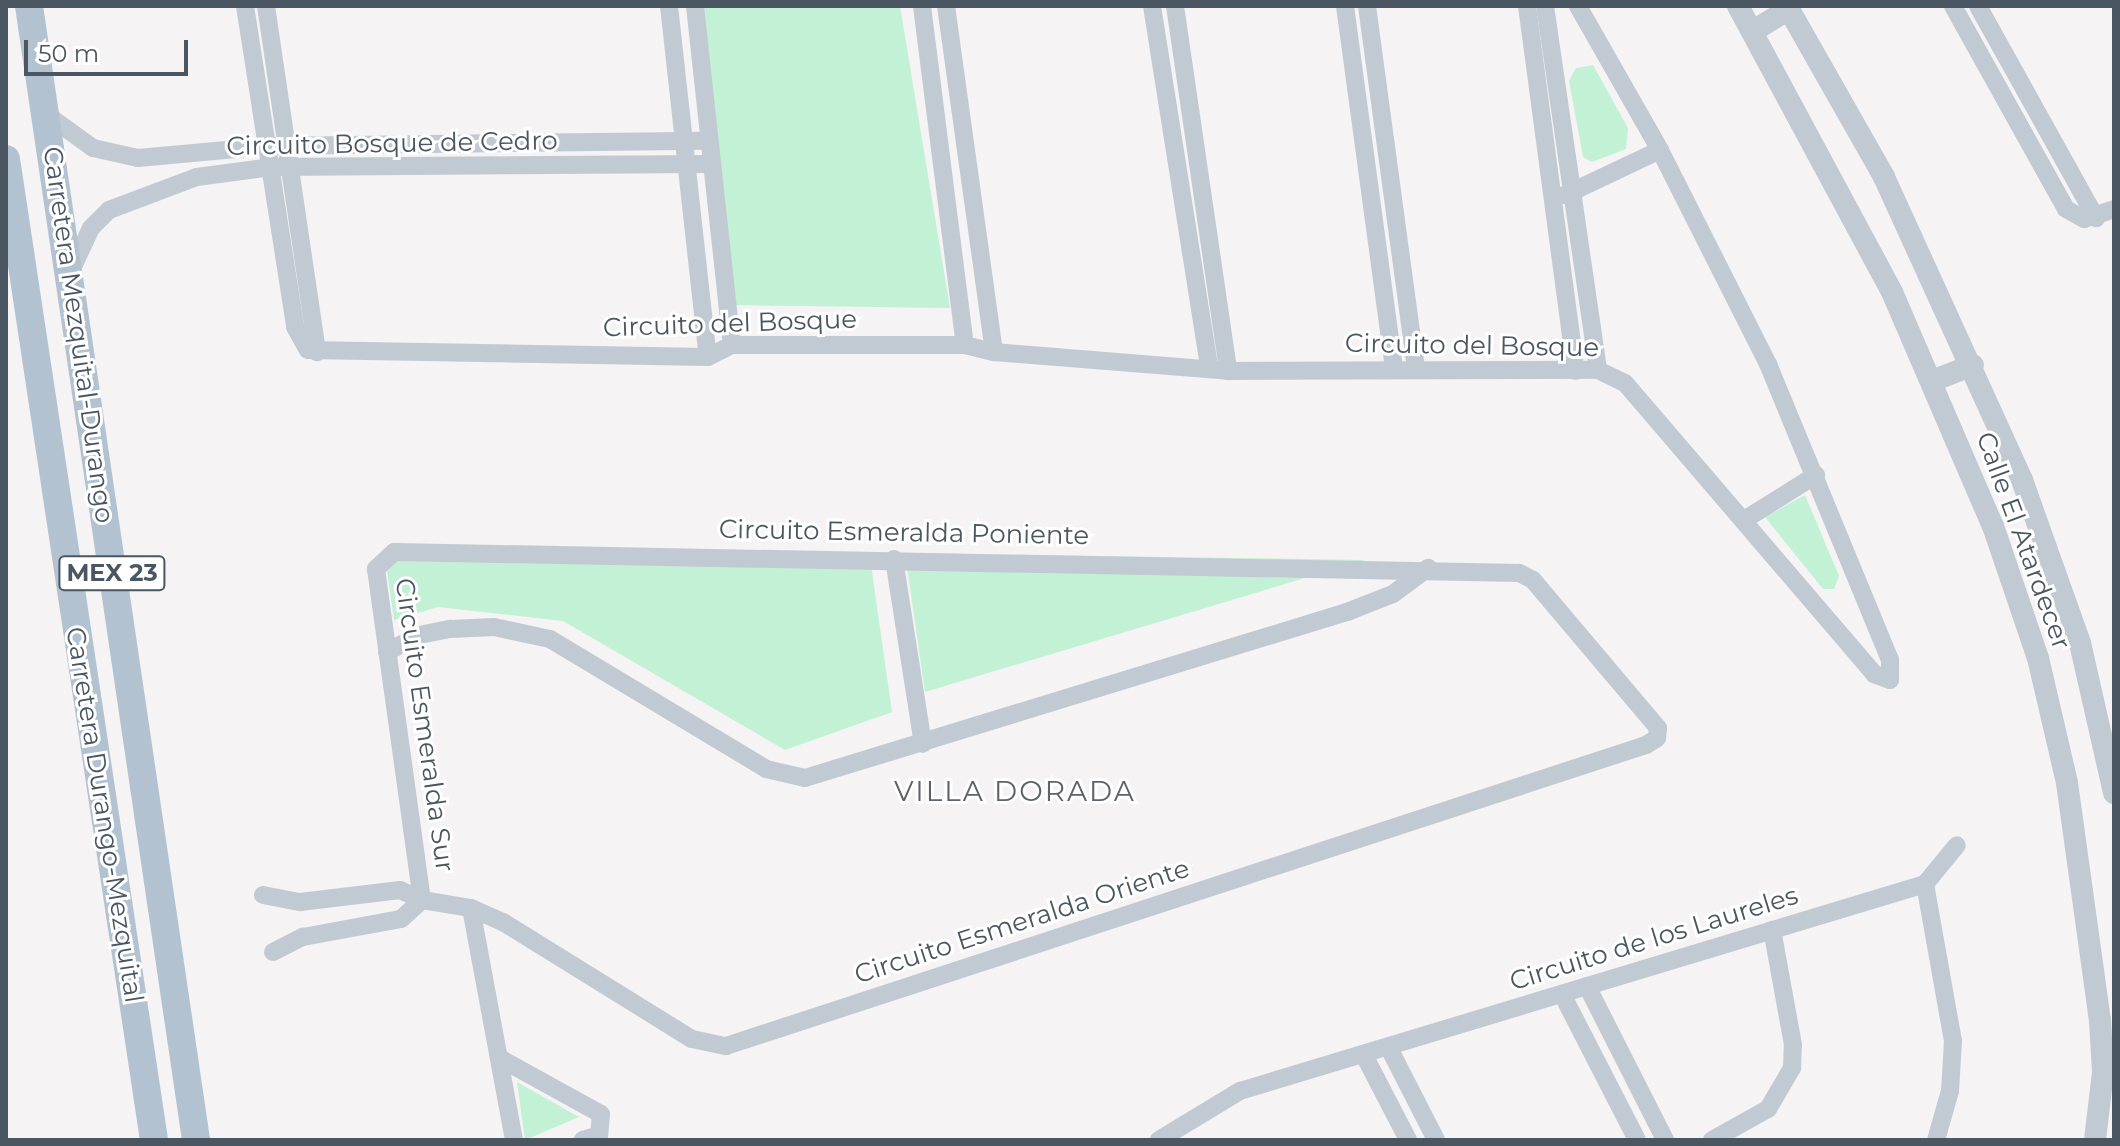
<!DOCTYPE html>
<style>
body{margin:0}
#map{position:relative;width:2120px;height:1146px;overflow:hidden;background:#f5f3f3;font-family:Montserrat,sans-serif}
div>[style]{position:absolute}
.green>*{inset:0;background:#c3f1d5}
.minor>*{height:18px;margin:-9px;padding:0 9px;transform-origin:9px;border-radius:9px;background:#c1cad2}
.tertiary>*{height:22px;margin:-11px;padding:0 11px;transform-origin:11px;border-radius:11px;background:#c1cad2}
.primary>*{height:28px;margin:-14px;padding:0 14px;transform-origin:14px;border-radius:14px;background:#b3c2d1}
span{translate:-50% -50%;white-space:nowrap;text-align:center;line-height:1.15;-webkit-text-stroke:6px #fff;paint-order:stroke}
.shield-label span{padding:2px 6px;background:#fff;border:2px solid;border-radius:6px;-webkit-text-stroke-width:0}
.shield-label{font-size:24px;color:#4a5661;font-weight:700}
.street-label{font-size:26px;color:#4a5661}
.neighbourhood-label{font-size:28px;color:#5f6368;letter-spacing:2px}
.frame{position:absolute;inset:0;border:8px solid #4a5661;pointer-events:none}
.scale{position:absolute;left:24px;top:40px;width:164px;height:36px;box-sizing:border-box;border:4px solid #4a5661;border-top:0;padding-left:10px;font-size:24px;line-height:28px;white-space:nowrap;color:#4a5661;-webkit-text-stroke:6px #fff;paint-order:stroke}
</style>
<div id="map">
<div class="green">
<i style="clip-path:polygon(694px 6px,900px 6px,950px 308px,731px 305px)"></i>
<i style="clip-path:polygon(1593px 65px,1628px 128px,1626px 149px,1592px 162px,1583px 157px,1569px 81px,1576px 68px)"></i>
<i style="clip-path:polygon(1805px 495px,1839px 576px,1834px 589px,1823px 589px,1765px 517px)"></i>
<i style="clip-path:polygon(905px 553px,1365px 560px,925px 692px)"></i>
<i style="clip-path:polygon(385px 556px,871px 565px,892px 712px,785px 750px,563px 621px,438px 607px,394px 620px)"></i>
<i style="clip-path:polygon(517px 1082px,579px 1117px,525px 1140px)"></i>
</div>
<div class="minor">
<i style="left:245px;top:6px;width:325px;rotate:81.1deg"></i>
<i style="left:295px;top:327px;width:26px;rotate:61deg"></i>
<i style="left:308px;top:350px;width:400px;rotate:1deg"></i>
<i style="left:708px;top:357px;width:27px;rotate:-27deg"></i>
<i style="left:732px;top:345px;width:233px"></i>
<i style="left:965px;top:345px;width:30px;rotate:14deg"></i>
<i style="left:994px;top:352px;width:235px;rotate:4.6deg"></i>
<i style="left:1228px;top:371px;width:370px;rotate:-0.2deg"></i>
<i style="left:1598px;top:370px;width:30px;rotate:26deg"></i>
<i style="left:1625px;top:383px;width:383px;rotate:49.4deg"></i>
<i style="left:1874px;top:674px;width:17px;rotate:21deg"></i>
<i style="left:1890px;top:680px;width:20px;rotate:-90deg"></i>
<i style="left:1890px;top:660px;width:320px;rotate:-112.4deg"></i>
<i style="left:1768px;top:364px;width:240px;rotate:-116.8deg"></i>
<i style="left:1660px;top:150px;width:166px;rotate:-119.7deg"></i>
<i style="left:266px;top:6px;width:350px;rotate:81.6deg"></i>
<i style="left:669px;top:6px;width:353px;rotate:83.7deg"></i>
<i style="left:695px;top:6px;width:341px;rotate:83.8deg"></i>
<i style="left:922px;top:6px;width:342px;rotate:82.8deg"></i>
<i style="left:946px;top:6px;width:349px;rotate:82.1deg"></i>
<i style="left:1152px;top:6px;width:364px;rotate:81deg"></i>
<i style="left:1175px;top:6px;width:369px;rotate:81.7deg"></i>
<i style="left:1345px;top:6px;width:366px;rotate:82.3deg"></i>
<i style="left:1367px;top:6px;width:366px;rotate:82.3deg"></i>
<i style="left:1527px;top:6px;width:368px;rotate:82.4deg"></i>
<i style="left:1545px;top:6px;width:368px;rotate:81.7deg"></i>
<i style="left:1953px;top:6px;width:232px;rotate:60.9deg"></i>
<i style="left:2066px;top:209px;width:21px;rotate:29deg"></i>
<i style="left:2084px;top:219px;width:32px;rotate:-18deg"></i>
<i style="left:1978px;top:6px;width:243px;rotate:60.9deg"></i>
<i style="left:46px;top:114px;width:58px;rotate:35.9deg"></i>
<i style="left:93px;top:148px;width:46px;rotate:12.5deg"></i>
<i style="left:138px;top:158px;width:132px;rotate:-5.2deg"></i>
<i style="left:269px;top:146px;width:438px;rotate:-0.7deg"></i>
<i style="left:1565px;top:195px;width:105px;rotate:-25.3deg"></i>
<i style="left:71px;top:271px;width:47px;rotate:-65.1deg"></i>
<i style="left:91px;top:228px;width:25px;rotate:-45deg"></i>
<i style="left:109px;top:210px;width:94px;rotate:-20.6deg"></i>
<i style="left:197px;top:177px;width:76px;rotate:-7.6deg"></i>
<i style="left:272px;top:167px;width:438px;rotate:-0.4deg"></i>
<i style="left:1744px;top:520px;width:85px;rotate:-32deg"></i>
<i style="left:894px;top:559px;width:187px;rotate:81.1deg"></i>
<i style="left:387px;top:652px;width:36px;rotate:-28deg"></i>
<i style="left:419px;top:635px;width:33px;rotate:-11deg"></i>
<i style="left:451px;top:629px;width:43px;rotate:-2.7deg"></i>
<i style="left:494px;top:627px;width:57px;rotate:12.1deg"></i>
<i style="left:550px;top:639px;width:252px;rotate:31deg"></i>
<i style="left:766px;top:769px;width:40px;rotate:13deg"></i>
<i style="left:805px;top:778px;width:567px;rotate:-17.03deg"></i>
<i style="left:1347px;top:612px;width:49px;rotate:-21.4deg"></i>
<i style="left:1393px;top:594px;width:44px;rotate:-36.6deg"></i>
<i style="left:1925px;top:884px;width:159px;rotate:79.9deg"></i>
<i style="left:1953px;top:1041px;width:50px;rotate:93.4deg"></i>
<i style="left:1950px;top:1091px;width:51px;rotate:105.9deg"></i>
<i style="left:1925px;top:884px;width:50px;rotate:-50.6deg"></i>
<i style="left:263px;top:895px;width:38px;rotate:11deg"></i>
<i style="left:300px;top:902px;width:101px;rotate:-6.8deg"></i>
<i style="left:400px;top:890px;width:24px;rotate:24deg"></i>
<i style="left:422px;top:900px;width:50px;rotate:9.3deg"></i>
<i style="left:471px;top:908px;width:35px;rotate:24deg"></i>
<i style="left:503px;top:922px;width:222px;rotate:31.8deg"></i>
<i style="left:692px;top:1039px;width:35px;rotate:12deg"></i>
<i style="left:726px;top:1046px;width:968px;rotate:-18.12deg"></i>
<i style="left:1646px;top:745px;width:13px;rotate:-32deg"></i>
<i style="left:1657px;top:738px;width:10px;rotate:-84deg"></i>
<i style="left:1658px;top:728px;width:194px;rotate:-130.2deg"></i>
<i style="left:1533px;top:580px;width:16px;rotate:-153deg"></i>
<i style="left:1519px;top:573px;width:1125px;rotate:-178.93deg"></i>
<i style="left:394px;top:552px;width:25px;rotate:137deg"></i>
<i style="left:376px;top:569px;width:334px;rotate:82.1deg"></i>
<i style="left:471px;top:908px;width:236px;rotate:79.5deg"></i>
<i style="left:273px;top:952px;width:34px;rotate:-27deg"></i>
<i style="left:303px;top:937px;width:100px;rotate:-10.4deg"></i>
<i style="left:401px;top:919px;width:28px;rotate:-42deg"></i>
<i style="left:1587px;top:986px;width:173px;rotate:63.1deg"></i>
<i style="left:1562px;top:994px;width:164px;rotate:62.8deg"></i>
<i style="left:1389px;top:1048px;width:103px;rotate:62.9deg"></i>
<i style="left:1364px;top:1055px;width:96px;rotate:62.6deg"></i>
<i style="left:503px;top:1060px;width:112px;rotate:28.9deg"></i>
<i style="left:601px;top:1114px;width:21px;rotate:95deg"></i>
<i style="left:599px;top:1135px;width:17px;rotate:163deg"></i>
<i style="left:1159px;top:1140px;width:95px;rotate:-31.2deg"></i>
<i style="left:1240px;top:1091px;width:716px;rotate:-16.81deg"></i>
<i style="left:1712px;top:1140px;width:64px;rotate:-29deg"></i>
<i style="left:1768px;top:1109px;width:48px;rotate:-59.7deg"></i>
<i style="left:1792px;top:1068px;width:23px;rotate:-88deg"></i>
<i style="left:1793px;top:1045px;width:117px;rotate:-100.3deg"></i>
</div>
<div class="tertiary">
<i style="left:1738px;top:6px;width:325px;rotate:61.7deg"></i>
<i style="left:1892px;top:292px;width:255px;rotate:66.7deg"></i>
<i style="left:1993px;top:526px;width:139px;rotate:71.2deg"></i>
<i style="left:2038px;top:658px;width:128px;rotate:76.9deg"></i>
<i style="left:2067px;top:783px;width:239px;rotate:82.1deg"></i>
<i style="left:2100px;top:1020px;width:52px;rotate:86.7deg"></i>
<i style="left:2103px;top:1072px;width:68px;rotate:96.7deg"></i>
<i style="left:1787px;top:6px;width:197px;rotate:60.4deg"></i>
<i style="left:1884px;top:177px;width:333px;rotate:65.5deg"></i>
<i style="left:2022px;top:480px;width:173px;rotate:70.4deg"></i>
<i style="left:2080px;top:643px;width:154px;rotate:77.2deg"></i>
<i style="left:1753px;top:31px;width:42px;rotate:-31.4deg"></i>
<i style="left:1932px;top:381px;width:44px;rotate:-21.3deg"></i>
</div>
<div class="primary">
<i style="left:29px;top:6px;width:1146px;rotate:81.62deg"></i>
<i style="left:6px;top:159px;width:992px;rotate:81.42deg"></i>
</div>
<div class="shield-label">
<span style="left:112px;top:573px">MEX 23</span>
</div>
<div class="street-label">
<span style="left:392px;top:144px;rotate:-1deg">Circuito Bosque de Cedro</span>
<span style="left:730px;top:324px;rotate:-2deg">Circuito del Bosque</span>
<span style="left:78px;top:335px;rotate:82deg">Carretera Mezquital-Durango</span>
<span style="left:1472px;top:346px;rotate:1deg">Circuito del Bosque</span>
<span style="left:904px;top:533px;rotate:1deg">Circuito Esmeralda Poniente</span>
<span style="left:2023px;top:541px;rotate:70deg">Calle El Atardecer</span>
<span style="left:424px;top:725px;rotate:82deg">Circuito Esmeralda Sur</span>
<span style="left:104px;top:815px;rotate:81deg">Carretera Durango-Mezquital</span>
<span style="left:1022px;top:922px;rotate:-18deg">Circuito Esmeralda Oriente</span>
<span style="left:1654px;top:939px;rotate:-17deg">Circuito de los Laureles</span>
</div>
<div class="neighbourhood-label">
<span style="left:1015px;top:791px">VILLA DORADA</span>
</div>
<div class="frame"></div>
<div class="scale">50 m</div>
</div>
